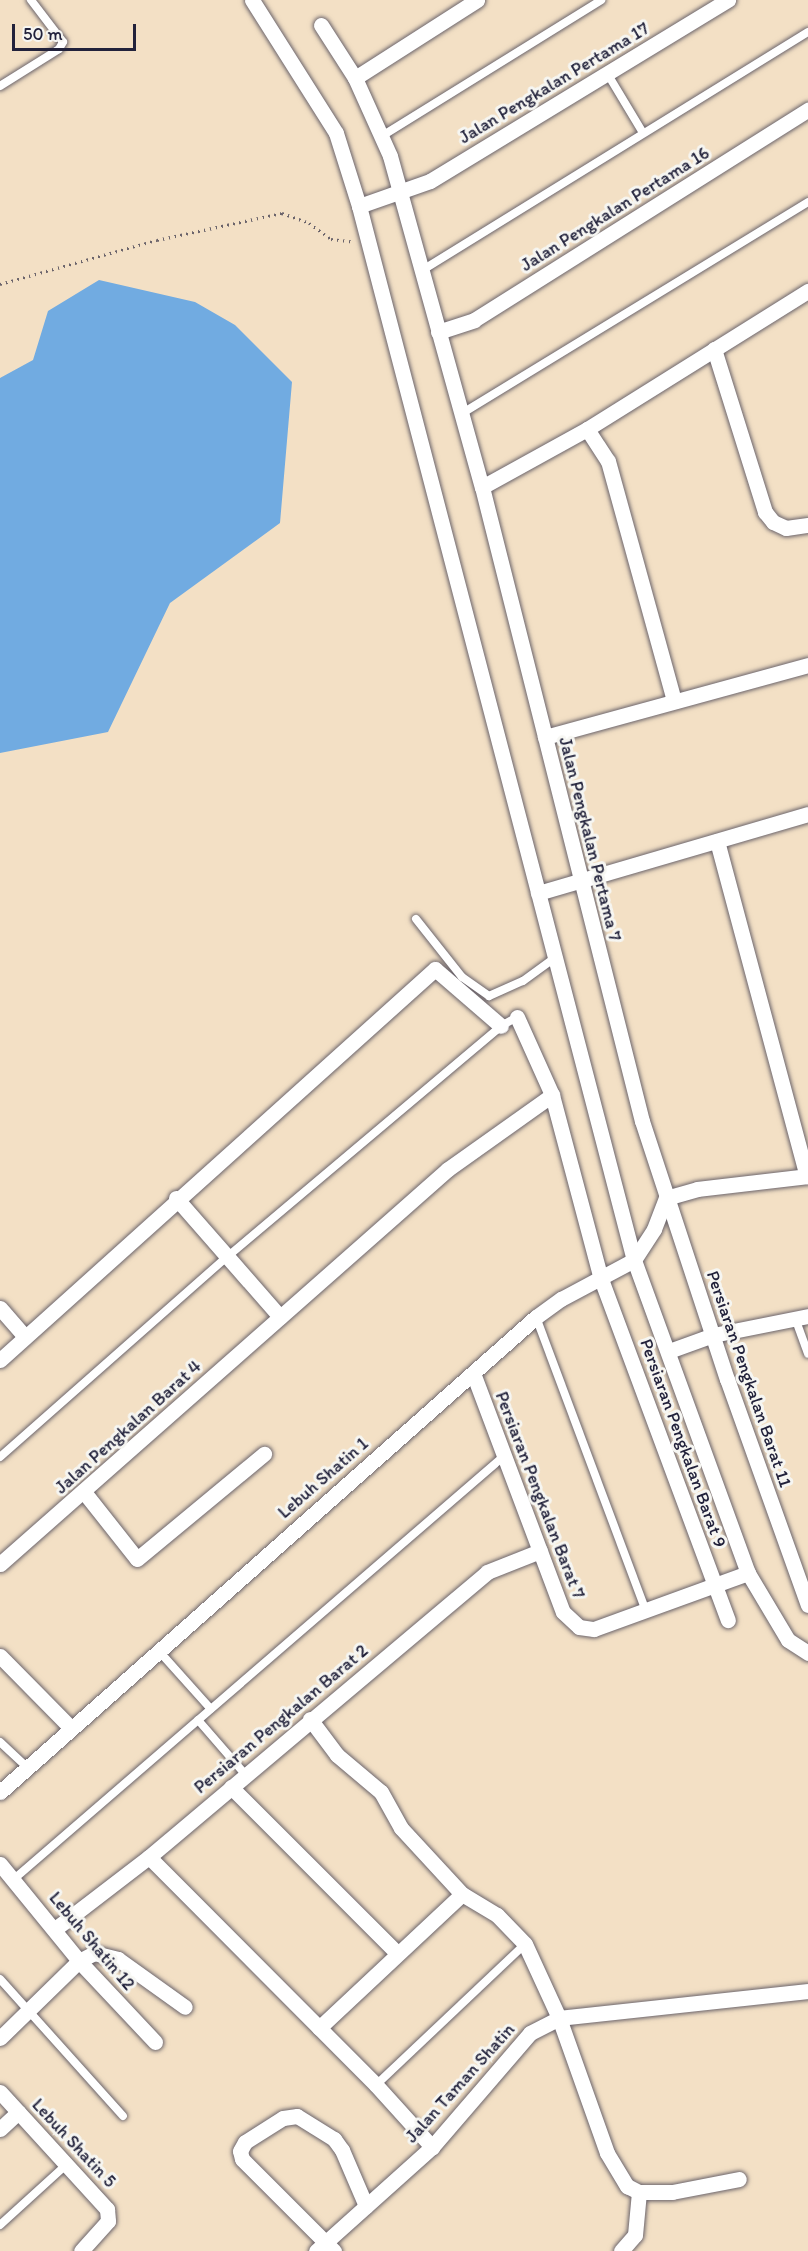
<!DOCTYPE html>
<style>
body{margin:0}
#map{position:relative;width:808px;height:2251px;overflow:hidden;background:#f3e0c5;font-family:Itim,sans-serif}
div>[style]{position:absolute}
.water>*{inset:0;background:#71abe1}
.path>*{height:3px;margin-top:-1.5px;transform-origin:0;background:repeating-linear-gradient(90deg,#6b646b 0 1.5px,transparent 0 6px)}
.roads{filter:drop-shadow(0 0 2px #6b646b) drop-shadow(0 0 2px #6b646b)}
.service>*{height:8px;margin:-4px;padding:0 4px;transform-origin:4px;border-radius:4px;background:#fff}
.minor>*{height:15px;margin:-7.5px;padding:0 7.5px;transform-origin:7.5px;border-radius:7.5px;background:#fff}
span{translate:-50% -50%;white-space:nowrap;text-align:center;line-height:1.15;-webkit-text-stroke:6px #f6f6f2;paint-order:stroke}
.street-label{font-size:18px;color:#22223b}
.scale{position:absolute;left:12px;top:24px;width:124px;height:27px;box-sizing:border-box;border:3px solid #22223b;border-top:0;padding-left:8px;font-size:18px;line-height:21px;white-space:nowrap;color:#22223b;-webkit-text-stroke:4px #f6f6f2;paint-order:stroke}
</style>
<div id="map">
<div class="water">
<i style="clip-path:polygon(99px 280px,195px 302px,235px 325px,292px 382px,280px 523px,170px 603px,108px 732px,0 753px,0 378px,33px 360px,48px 311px)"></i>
</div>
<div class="path">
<i style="left:0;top:284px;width:163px;rotate:-15.7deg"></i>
<i style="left:157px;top:240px;width:128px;rotate:-12.2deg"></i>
<i style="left:282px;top:213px;width:29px;rotate:20deg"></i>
<i style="left:309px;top:223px;width:27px;rotate:36deg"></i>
<i style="left:331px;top:239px;width:23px;rotate:7deg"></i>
</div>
<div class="roads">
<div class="service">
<i style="left:607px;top:73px;width:70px;rotate:59deg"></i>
<i style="left:0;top:86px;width:70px;rotate:-32.1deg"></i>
<i style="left:59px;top:49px;width:8px;rotate:-60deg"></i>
<i style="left:63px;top:42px;width:53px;rotate:-127.3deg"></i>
<i style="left:382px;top:136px;width:258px;rotate:-31.8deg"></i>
<i style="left:421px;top:271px;width:455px;rotate:-31.7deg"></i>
<i style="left:461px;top:414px;width:407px;rotate:-31.4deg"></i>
<i style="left:416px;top:919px;width:74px;rotate:51.6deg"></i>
<i style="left:462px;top:977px;width:33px;rotate:35deg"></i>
<i style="left:489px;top:996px;width:37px;rotate:-24deg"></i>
<i style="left:523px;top:981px;width:39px;rotate:-36deg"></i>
<i style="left:536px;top:1317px;width:314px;rotate:69.5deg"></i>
<i style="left:795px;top:1318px;width:38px;rotate:70deg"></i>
<i style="left:0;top:1457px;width:303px;rotate:-41.4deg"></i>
<i style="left:227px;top:1257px;width:358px;rotate:-40.1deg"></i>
<i style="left:501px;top:1026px;width:18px;rotate:-29deg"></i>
<i style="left:158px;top:1650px;width:79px;rotate:48.1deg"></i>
<i style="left:198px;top:1720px;width:72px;rotate:49deg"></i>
<i style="left:0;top:1742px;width:35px;rotate:43deg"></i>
<i style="left:14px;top:1879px;width:647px;rotate:-40.8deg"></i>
<i style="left:0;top:1979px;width:184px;rotate:48.1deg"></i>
<i style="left:376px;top:2085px;width:205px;rotate:-43.4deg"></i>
<i style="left:0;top:2225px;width:89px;rotate:-42.3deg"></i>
</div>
<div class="minor">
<i style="left:252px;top:0;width:157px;rotate:57.7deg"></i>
<i style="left:336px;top:133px;width:77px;rotate:72.5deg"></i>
<i style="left:359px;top:206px;width:1089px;rotate:75.38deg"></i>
<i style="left:634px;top:1260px;width:333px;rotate:70deg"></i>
<i style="left:748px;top:1573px;width:78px;rotate:59.2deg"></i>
<i style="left:788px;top:1640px;width:24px;rotate:33deg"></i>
<i style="left:321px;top:25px;width:63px;rotate:57.3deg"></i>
<i style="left:355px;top:78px;width:85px;rotate:65.8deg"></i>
<i style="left:390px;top:156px;width:344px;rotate:74.5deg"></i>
<i style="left:482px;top:487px;width:654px;rotate:75.84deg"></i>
<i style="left:642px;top:1121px;width:272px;rotate:71.8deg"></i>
<i style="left:727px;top:1379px;width:240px;rotate:70.3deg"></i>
<i style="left:355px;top:78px;width:145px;rotate:-32.6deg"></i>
<i style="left:359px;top:206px;width:75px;rotate:-19.4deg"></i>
<i style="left:430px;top:181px;width:349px;rotate:-31.3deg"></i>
<i style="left:438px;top:332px;width:38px;rotate:-18deg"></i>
<i style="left:474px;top:320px;width:395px;rotate:-32.2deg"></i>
<i style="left:714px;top:349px;width:171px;rotate:72.6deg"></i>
<i style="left:765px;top:512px;width:13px;rotate:51deg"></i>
<i style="left:773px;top:522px;width:14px;rotate:25deg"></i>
<i style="left:786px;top:528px;width:22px;rotate:-8deg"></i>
<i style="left:587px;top:429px;width:38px;rotate:57deg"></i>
<i style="left:608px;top:461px;width:249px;rotate:74.6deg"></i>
<i style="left:482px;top:487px;width:120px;rotate:-28.9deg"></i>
<i style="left:587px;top:429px;width:261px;rotate:-32deg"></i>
<i style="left:545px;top:737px;width:273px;rotate:-15.3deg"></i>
<i style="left:717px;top:841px;width:347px;rotate:75deg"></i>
<i style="left:538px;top:893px;width:281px;rotate:-16.3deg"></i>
<i style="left:517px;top:1017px;width:85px;rotate:65.8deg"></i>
<i style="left:552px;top:1095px;width:190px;rotate:75.1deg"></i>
<i style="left:601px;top:1279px;width:364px;rotate:69.6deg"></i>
<i style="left:176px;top:1198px;width:158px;rotate:48.8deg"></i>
<i style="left:666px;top:1198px;width:32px;rotate:-16deg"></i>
<i style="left:697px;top:1189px;width:112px;rotate:-6.7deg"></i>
<i style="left:0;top:1308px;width:38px;rotate:49deg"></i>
<i style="left:669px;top:1351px;width:47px;rotate:-20deg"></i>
<i style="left:713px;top:1335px;width:97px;rotate:-11.3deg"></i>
<i style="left:0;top:1360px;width:585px;rotate:-41.95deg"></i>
<i style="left:435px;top:969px;width:87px;rotate:40.8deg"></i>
<i style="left:473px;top:1373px;width:255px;rotate:69.4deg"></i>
<i style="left:563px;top:1612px;width:22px;rotate:43deg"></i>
<i style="left:579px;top:1627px;width:15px;rotate:8deg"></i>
<i style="left:594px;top:1629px;width:164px;rotate:-20deg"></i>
<i style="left:84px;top:1492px;width:85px;rotate:51.7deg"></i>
<i style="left:137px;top:1559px;width:165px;rotate:-39.6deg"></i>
<i style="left:0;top:1564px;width:597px;rotate:-41.4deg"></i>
<i style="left:448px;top:1169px;width:128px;rotate:-35.4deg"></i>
<i style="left:0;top:1656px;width:100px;rotate:45.4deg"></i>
<i style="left:310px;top:1719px;width:45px;rotate:53.1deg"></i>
<i style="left:337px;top:1755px;width:57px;rotate:40.1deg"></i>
<i style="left:381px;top:1792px;width:41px;rotate:60.9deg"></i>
<i style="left:401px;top:1828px;width:90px;rotate:47.3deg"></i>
<i style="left:231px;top:1787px;width:235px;rotate:45deg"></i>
<i style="left:0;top:1792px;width:716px;rotate:-41.55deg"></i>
<i style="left:536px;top:1317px;width:31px;rotate:-36deg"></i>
<i style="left:561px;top:1299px;width:83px;rotate:-28.1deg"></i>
<i style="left:634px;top:1260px;width:37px;rotate:-57deg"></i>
<i style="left:654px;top:1229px;width:33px;rotate:-69deg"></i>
<i style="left:149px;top:1857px;width:322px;rotate:45.1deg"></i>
<i style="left:376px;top:2085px;width:84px;rotate:47.9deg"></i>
<i style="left:0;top:1864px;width:125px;rotate:50.8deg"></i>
<i style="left:79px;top:1961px;width:111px;rotate:46.8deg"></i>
<i style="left:55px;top:1929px;width:118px;rotate:-37.5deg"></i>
<i style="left:149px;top:1857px;width:442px;rotate:-40.1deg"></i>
<i style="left:487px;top:1572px;width:57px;rotate:-21.6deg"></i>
<i style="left:319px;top:2028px;width:196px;rotate:-43.1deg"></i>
<i style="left:462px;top:1894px;width:41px;rotate:31deg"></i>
<i style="left:497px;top:1915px;width:40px;rotate:46deg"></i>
<i style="left:525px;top:1944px;width:81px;rotate:65.3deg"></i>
<i style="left:559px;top:2018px;width:143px;rotate:70.4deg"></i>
<i style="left:607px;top:2153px;width:39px;rotate:59deg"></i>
<i style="left:627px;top:2186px;width:13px;rotate:27deg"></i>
<i style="left:639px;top:2192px;width:33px"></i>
<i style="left:672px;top:2192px;width:68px;rotate:-11deg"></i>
<i style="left:0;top:2038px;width:110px;rotate:-44.3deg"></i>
<i style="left:79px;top:1961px;width:17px;rotate:-28deg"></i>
<i style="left:94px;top:1953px;width:25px;rotate:14deg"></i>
<i style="left:118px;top:1959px;width:82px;rotate:35.6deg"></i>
<i style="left:0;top:2092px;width:159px;rotate:47.6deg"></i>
<i style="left:107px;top:2209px;width:12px;rotate:85deg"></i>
<i style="left:108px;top:2221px;width:40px;rotate:132deg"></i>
<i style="left:0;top:2129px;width:25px;rotate:-43deg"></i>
<i style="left:316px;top:2251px;width:156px;rotate:-41.9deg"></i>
<i style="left:432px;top:2147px;width:150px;rotate:-49.3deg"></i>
<i style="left:530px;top:2033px;width:33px;rotate:-27deg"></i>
<i style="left:559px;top:2018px;width:250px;rotate:-6.2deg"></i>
<i style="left:334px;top:2251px;width:130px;rotate:-135deg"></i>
<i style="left:242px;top:2159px;width:8px;rotate:-104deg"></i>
<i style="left:240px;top:2151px;width:10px;rotate:-61deg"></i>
<i style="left:245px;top:2142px;width:45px;rotate:-32.3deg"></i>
<i style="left:283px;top:2118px;width:14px;rotate:-8deg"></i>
<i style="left:297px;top:2116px;width:44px;rotate:31.9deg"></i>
<i style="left:334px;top:2139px;width:14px;rotate:54deg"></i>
<i style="left:342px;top:2150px;width:61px;rotate:66.8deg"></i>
<i style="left:621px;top:2251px;width:21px;rotate:-49deg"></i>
<i style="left:635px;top:2235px;width:43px;rotate:-84.7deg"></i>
</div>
</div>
<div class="street-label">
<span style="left:554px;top:83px;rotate:-31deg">Jalan Pengkalan Pertama 17</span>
<span style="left:615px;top:209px;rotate:-32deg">Jalan Pengkalan Pertama 16</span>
<span style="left:590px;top:839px;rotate:76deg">Jalan Pengkalan Pertama 7</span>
<span style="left:749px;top:1379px;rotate:71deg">Persiaran Pengkalan Barat 11</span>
<span style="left:128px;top:1427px;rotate:-42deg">Jalan Pengkalan Barat 4</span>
<span style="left:683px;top:1443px;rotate:70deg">Persiaran Pengkalan Barat 9</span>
<span style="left:323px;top:1478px;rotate:-41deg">Lebuh Shatin 1</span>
<span style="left:540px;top:1495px;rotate:69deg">Persiaran Pengkalan Barat 7</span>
<span style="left:281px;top:1719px;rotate:-40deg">Persiaran Pengkalan Barat 2</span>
<span style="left:92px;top:1941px;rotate:50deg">Lebuh Shatin 12</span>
<span style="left:460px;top:2083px;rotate:-48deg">Jalan Taman Shatin</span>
<span style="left:74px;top:2143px;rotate:47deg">Lebuh Shatin 5</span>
</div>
<div class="scale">50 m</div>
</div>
